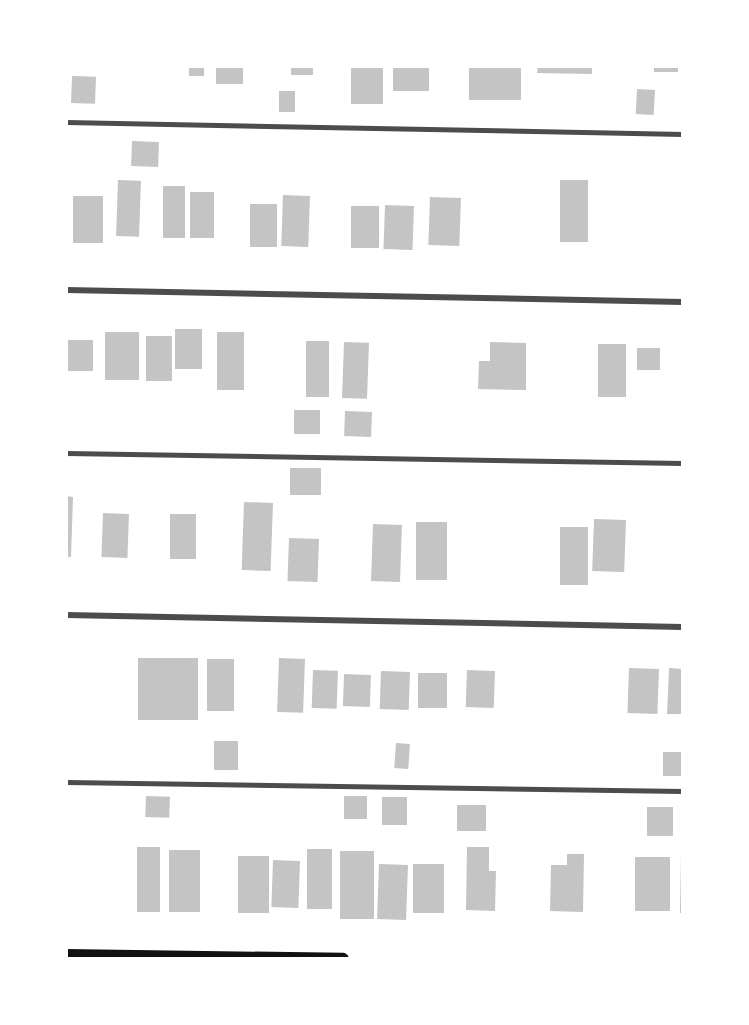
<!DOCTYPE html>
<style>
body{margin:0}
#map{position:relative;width:749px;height:1025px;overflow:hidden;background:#fff;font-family:"Open Sans",sans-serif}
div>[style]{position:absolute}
.building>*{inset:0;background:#c4c4c4;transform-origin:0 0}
.service>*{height:4.5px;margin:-2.25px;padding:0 2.25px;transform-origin:2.25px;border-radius:2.25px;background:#4c4c4c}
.minor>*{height:6px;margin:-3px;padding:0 3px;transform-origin:3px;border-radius:3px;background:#4c4c4c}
.secondary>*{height:12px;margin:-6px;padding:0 6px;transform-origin:6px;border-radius:6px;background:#111}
span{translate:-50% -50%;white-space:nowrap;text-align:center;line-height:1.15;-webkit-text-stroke:4.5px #fff;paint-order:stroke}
.frame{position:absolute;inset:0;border:68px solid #fff;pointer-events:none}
</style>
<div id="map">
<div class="building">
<i style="left:189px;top:66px;width:15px;height:10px"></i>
<i style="left:216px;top:66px;width:27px;height:18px"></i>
<i style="left:291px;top:66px;width:22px;height:9px"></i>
<i style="left:351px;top:66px;width:32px;height:38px"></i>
<i style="left:393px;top:66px;width:36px;height:25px"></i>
<i style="left:469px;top:66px;width:52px;height:34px"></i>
<i style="clip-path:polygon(538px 66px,592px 66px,592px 74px,537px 73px)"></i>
<i style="left:654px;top:66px;width:24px;height:6px"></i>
<i style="left:72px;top:76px;width:24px;height:27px;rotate:2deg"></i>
<i style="left:637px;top:89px;width:18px;height:25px;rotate:3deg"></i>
<i style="left:279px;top:91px;width:16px;height:21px"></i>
<i style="left:132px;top:141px;width:27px;height:25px;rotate:2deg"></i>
<i style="left:118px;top:180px;width:23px;height:56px;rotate:2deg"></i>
<i style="left:560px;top:180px;width:28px;height:62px"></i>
<i style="left:163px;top:186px;width:22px;height:52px"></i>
<i style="left:190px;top:192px;width:24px;height:46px"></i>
<i style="left:283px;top:195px;width:27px;height:51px;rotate:2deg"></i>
<i style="left:73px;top:196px;width:30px;height:47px"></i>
<i style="left:430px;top:197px;width:31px;height:48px;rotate:2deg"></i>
<i style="left:250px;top:204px;width:27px;height:43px"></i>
<i style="left:385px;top:205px;width:29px;height:44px;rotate:2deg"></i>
<i style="left:351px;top:206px;width:28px;height:42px"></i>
<i style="left:175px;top:329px;width:27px;height:40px"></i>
<i style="left:105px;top:332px;width:34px;height:48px"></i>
<i style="left:217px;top:332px;width:27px;height:58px"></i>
<i style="left:146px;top:336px;width:26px;height:45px"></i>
<i style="left:66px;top:340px;width:27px;height:31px"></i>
<i style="left:306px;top:341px;width:23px;height:56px"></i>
<i style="left:344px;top:342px;width:25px;height:56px;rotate:2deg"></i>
<i style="clip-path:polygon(490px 342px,526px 343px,526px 390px,478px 389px,479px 361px,490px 361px)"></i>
<i style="left:598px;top:344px;width:28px;height:53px"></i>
<i style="left:637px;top:348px;width:23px;height:22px"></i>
<i style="left:294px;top:410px;width:26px;height:24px"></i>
<i style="left:345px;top:411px;width:27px;height:25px;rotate:2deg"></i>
<i style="left:290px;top:468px;width:31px;height:27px"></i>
<i style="clip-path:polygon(66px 496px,73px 497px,71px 557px,66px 557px)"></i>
<i style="left:244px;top:502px;width:29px;height:68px;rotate:2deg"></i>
<i style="left:103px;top:513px;width:26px;height:44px;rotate:2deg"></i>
<i style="left:170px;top:514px;width:26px;height:45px"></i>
<i style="left:594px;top:519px;width:32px;height:52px;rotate:2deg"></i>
<i style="left:416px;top:522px;width:31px;height:58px"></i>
<i style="left:373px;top:524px;width:29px;height:57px;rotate:2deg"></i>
<i style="left:560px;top:527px;width:28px;height:58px"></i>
<i style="left:289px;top:538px;width:30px;height:43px;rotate:2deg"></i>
<i style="left:138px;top:658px;width:60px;height:62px"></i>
<i style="left:279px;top:658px;width:26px;height:54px;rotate:2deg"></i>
<i style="left:207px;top:659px;width:27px;height:52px"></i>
<i style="left:629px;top:668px;width:30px;height:45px;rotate:2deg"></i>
<i style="clip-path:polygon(669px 668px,683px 669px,683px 714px,667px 714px)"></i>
<i style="left:313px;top:670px;width:25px;height:38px;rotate:2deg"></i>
<i style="left:467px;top:670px;width:28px;height:37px;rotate:2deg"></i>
<i style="left:381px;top:671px;width:29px;height:38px;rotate:2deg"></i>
<i style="left:418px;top:673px;width:29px;height:35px"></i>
<i style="left:344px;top:674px;width:27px;height:32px;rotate:2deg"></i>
<i style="left:214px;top:741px;width:24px;height:29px"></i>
<i style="left:396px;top:743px;width:14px;height:25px;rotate:4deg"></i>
<i style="left:663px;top:752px;width:20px;height:24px"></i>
<i style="left:146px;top:796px;width:24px;height:21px;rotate:2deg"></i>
<i style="left:344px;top:796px;width:23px;height:23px"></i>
<i style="left:382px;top:797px;width:25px;height:28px"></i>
<i style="left:486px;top:805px;width:26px;height:29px;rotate:90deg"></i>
<i style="left:647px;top:807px;width:26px;height:29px"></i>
<i style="left:137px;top:847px;width:23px;height:65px"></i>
<i style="clip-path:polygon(467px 847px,489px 847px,489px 871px,496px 871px,495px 911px,466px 910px)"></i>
<i style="left:307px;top:849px;width:25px;height:60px"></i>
<i style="left:169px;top:850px;width:31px;height:62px"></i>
<i style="left:340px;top:851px;width:34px;height:68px"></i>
<i style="clip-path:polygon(681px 852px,683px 852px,683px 913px,680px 913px)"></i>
<i style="clip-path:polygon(567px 854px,584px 854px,583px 912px,550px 911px,551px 865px,567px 865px)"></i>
<i style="left:238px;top:856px;width:31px;height:57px"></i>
<i style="left:635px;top:857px;width:35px;height:54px"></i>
<i style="left:273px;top:860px;width:27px;height:47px;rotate:2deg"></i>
<i style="left:379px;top:864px;width:29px;height:55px;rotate:2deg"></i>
<i style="left:413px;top:864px;width:31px;height:49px"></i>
</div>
<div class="service">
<i style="left:66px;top:122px;width:617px;rotate:1.11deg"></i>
<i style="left:66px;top:453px;width:617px;rotate:0.93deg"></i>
<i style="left:66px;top:782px;width:617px;rotate:0.84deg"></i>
</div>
<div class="minor">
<i style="left:66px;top:290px;width:617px;rotate:1.11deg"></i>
<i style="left:66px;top:615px;width:617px;rotate:1.11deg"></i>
</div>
<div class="secondary">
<i style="left:66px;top:955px;width:277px;rotate:0.8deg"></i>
</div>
<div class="frame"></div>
</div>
